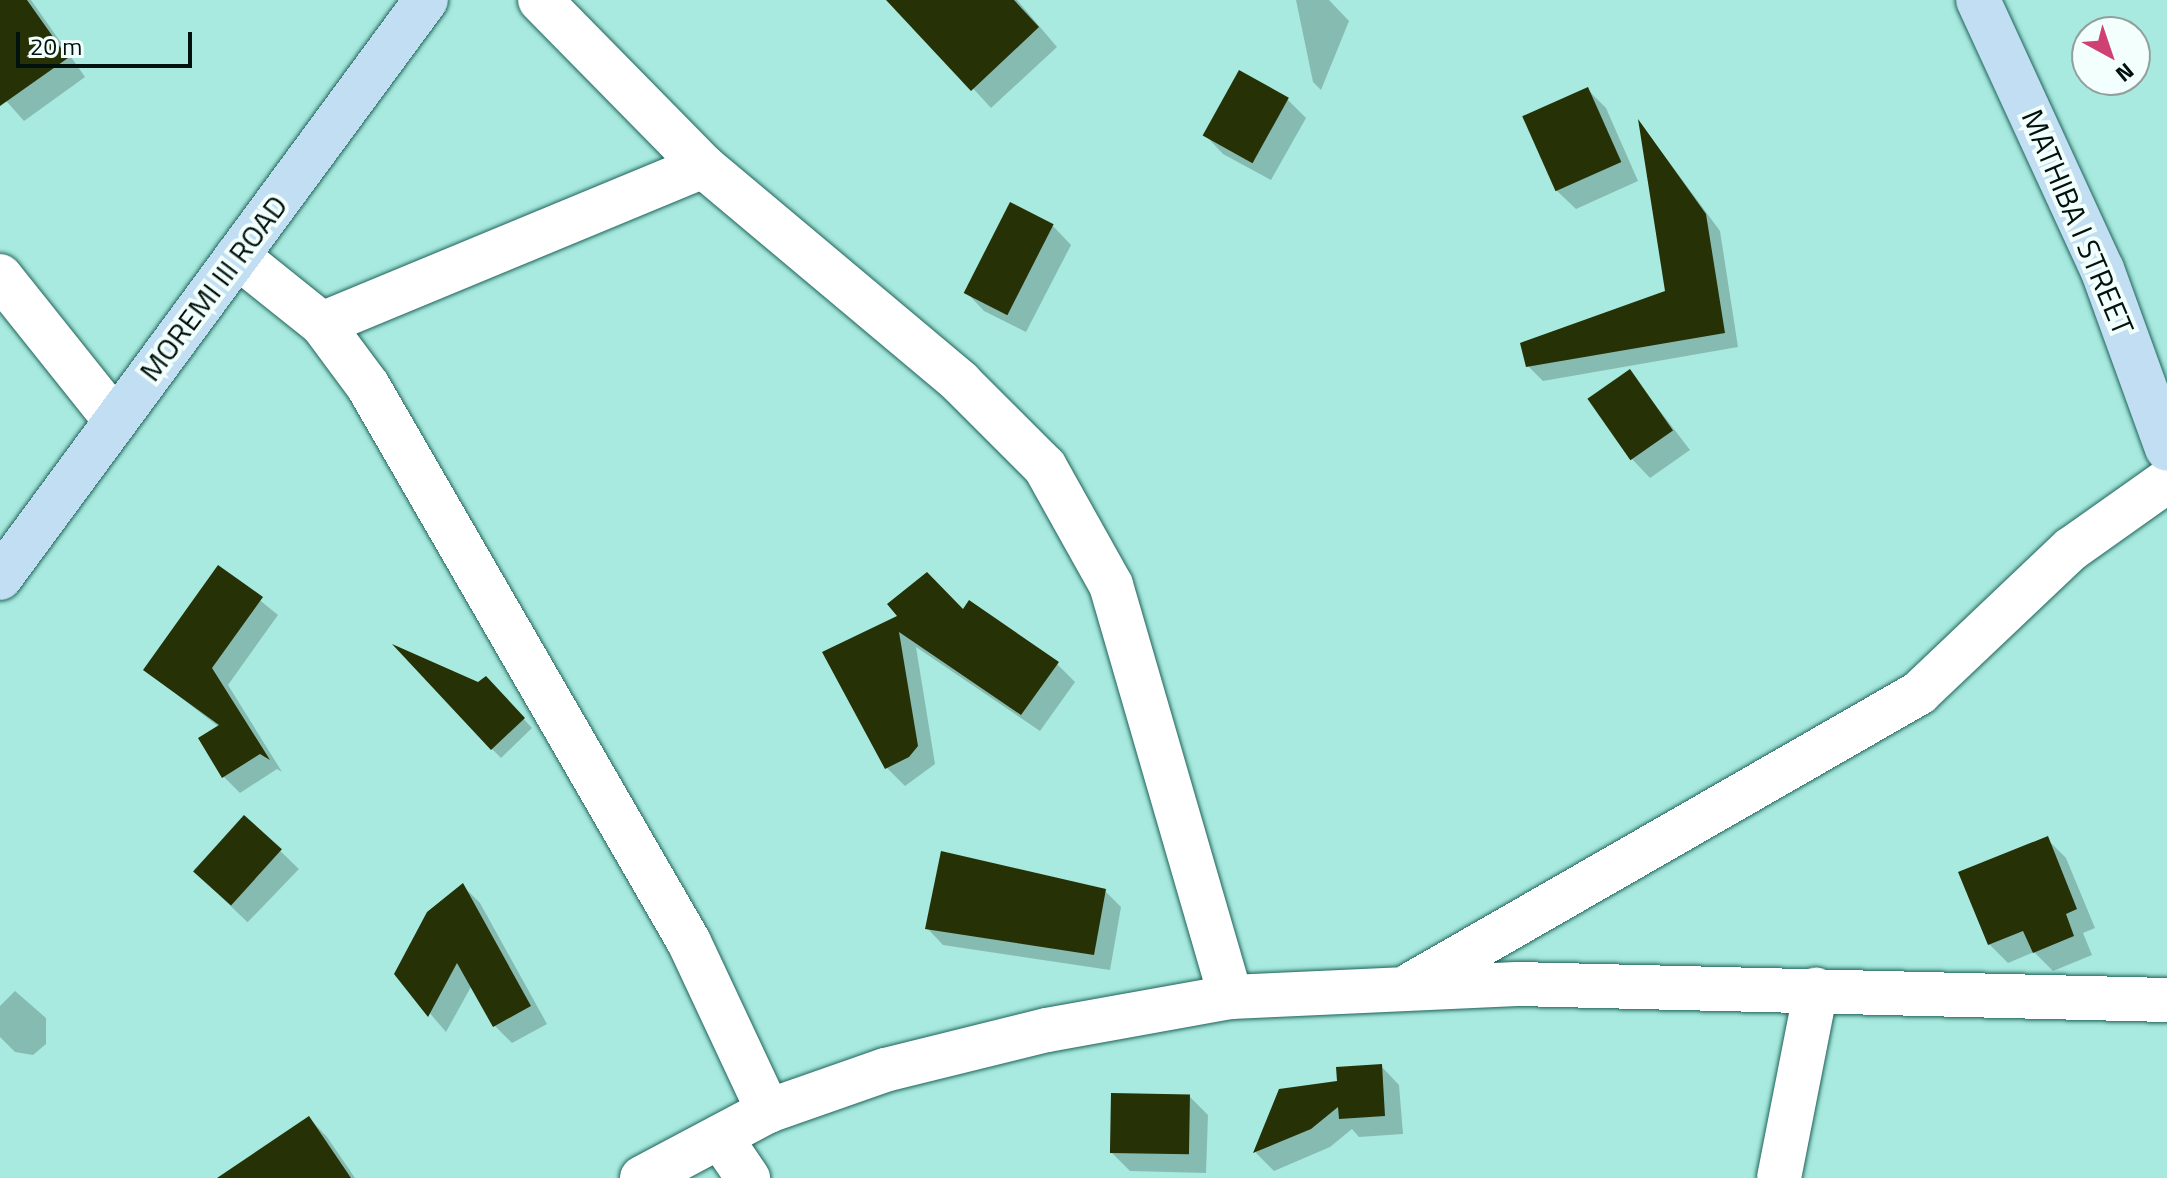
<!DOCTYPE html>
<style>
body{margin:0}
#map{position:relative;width:2167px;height:1178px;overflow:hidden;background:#a8eadf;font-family:"Titillium Web",sans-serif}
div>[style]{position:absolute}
.shadow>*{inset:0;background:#0003;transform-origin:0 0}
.building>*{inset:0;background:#263205;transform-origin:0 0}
.roads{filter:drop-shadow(0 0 2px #1f635a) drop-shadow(0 0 2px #1f635a)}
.street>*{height:44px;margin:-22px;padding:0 22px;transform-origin:22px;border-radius:22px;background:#fff}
.secondary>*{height:44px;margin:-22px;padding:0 22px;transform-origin:22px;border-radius:22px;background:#c1def2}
span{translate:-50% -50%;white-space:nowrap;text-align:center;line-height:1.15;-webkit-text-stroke:8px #f2fffc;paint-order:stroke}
.street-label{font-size:30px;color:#00110e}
.north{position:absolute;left:2071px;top:16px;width:80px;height:80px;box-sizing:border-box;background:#f2fffc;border:2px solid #91a09d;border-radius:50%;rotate:140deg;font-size:22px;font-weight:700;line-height:32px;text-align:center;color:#00110e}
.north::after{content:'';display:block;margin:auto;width:28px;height:36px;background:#ce4172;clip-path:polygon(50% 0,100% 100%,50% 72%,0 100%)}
.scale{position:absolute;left:16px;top:32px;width:176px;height:36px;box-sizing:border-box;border:4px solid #00110e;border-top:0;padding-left:10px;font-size:24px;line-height:28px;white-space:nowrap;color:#00110e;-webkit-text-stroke:6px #f2fffc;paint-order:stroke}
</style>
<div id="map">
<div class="shadow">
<i style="clip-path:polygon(0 0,31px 0,85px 77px,24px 121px,0 94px)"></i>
<i style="clip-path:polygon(892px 0,1017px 0,1057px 47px,991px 108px)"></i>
<i style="clip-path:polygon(1296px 0,1329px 0,1349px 21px,1321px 90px,1313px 82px)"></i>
<i style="clip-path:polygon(1588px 90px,1606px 108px,1638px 181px,1576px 209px,1557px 191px)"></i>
<i style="clip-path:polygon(1288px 100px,1306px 118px,1271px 180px,1223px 154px,1205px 135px)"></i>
<i style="clip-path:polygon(1641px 124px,1720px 231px,1738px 347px,1543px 381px,1528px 366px,1667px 292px)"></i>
<i style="clip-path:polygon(1053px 226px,1071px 245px,1026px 332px,984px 311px,966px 292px)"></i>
<i style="clip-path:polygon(1630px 372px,1690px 450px,1650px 478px,1632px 459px)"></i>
<i style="clip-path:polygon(219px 567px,278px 615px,228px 685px,282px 772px,277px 769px,240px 793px,223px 776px,219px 727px,145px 670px)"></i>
<i style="clip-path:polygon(963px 612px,1057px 664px,1075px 682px,1040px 731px,916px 647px,935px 764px,905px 786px,887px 768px,825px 653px)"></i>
<i style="clip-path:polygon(479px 685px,495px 688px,532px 728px,501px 758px,492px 749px)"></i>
<i style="left:245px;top:817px;width:75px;height:74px;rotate:44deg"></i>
<i style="clip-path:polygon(2047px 839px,2066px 858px,2095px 928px,2083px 933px,2092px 955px,2053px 971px,2034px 952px,2008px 963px,1989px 944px)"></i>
<i style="clip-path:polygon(943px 853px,1105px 891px,1121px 907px,1110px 970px,943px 945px,927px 928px)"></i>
<i style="clip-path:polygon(463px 886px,480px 903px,547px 1024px,512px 1043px,495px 1026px,472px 985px,446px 1032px,396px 974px)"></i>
<i style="clip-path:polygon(15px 991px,46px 1018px,46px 1044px,33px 1055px,15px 1052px,0 1037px,0 1006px)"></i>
<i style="clip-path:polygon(1381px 1066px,1399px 1085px,1403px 1134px,1359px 1137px,1352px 1129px,1330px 1147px,1274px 1171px,1256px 1153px,1281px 1091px,1339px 1083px)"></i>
<i style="clip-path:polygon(1189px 1096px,1208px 1115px,1206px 1173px,1130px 1171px,1111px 1152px)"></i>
<i style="clip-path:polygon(309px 1118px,327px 1137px,355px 1178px,274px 1178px)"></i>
</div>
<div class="building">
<i style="clip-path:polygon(0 0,27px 0,68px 58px,0 106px)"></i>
<i style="clip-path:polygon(886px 0,1014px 0,1039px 27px,971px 91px)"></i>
<i style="left:1239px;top:70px;width:57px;height:75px;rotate:29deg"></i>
<i style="left:1588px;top:87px;width:82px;height:72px;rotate:66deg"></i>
<i style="clip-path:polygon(1638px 119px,1706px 214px,1725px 333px,1526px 367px,1520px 343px,1665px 291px)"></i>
<i style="left:1010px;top:202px;width:49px;height:102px;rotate:27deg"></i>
<i style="left:1630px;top:369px;width:75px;height:52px;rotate:55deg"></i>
<i style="clip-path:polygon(218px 565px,263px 597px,212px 668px,270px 760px,260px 754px,222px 778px,198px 738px,219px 725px,143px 670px)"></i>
<i style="clip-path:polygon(927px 572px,963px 609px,969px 600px,1059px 662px,1021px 715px,899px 632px,918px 746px,909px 757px,885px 769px,822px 652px,897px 616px,887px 604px)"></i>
<i style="clip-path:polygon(392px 644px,478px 682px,486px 676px,525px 718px,491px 750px)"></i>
<i style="left:244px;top:815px;width:51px;height:76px;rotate:42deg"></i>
<i style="clip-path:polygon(2048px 836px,2077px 909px,2066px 914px,2074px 936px,2033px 953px,2023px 931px,1988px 945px,1958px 872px)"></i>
<i style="clip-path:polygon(941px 851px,1106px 889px,1094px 955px,925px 929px)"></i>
<i style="clip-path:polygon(463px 883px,531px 1006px,493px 1027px,457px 963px,428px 1017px,394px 974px,427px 912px)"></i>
<i style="clip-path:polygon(1382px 1064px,1385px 1116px,1339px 1119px,1338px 1107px,1311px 1129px,1253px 1153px,1279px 1089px,1337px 1081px,1336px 1067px)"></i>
<i style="left:1111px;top:1093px;width:79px;height:60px;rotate:1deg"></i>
<i style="clip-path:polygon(309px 1116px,351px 1178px,217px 1178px)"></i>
</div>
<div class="roads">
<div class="street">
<i style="left:540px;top:0;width:233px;rotate:45.5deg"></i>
<i style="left:703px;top:166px;width:336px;rotate:40deg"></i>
<i style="left:960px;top:382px;width:120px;rotate:45deg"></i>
<i style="left:1045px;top:467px;width:135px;rotate:60.8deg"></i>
<i style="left:1111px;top:585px;width:429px;rotate:73.8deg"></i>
<i style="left:237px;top:256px;width:109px;rotate:38.7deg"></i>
<i style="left:322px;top:324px;width:77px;rotate:53.4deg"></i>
<i style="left:368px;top:386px;width:642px;rotate:60deg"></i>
<i style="left:689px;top:942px;width:187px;rotate:64.9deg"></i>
<i style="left:0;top:276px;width:184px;rotate:51.4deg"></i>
<i style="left:322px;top:324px;width:412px;rotate:-22.5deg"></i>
<i style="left:1412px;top:984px;width:585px;rotate:-29.85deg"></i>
<i style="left:1919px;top:693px;width:209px;rotate:-43.5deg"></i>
<i style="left:2071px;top:549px;width:118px;rotate:-35.3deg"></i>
<i style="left:720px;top:1137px;width:50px;rotate:55.7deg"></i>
<i style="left:642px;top:1178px;width:143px;rotate:-28deg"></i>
<i style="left:768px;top:1111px;width:124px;rotate:-19.3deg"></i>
<i style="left:885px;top:1070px;width:167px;rotate:-13.9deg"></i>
<i style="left:1047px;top:1030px;width:187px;rotate:-10.2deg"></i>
<i style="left:1231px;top:997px;width:286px;rotate:-2.6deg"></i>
<i style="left:1517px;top:984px;width:650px;rotate:1.41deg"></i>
<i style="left:1779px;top:1178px;width:192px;rotate:-78.9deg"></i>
</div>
<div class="secondary">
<i style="left:1978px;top:0;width:296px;rotate:65.3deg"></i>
<i style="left:2102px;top:269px;width:191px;rotate:70.1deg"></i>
<i style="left:0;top:578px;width:718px;rotate:-53.61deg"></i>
</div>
</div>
<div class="street-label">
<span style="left:2078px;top:222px;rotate:67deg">MATHIBA I STREET</span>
<span style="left:213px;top:288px;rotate:-53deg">MOREMI III ROAD</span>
</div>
<div class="north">N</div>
<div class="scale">20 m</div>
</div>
